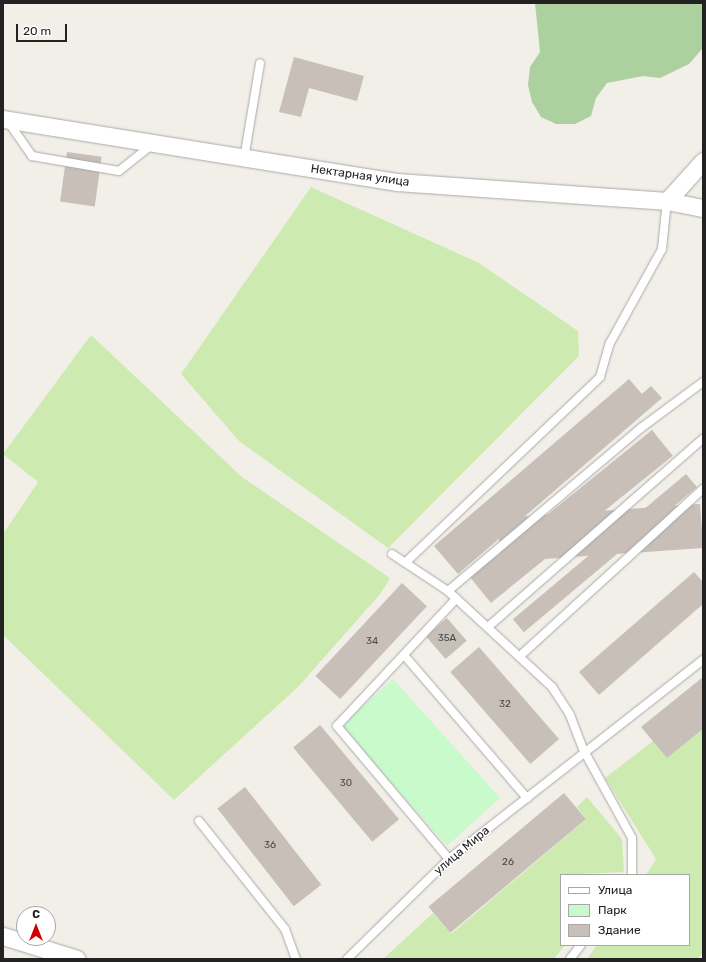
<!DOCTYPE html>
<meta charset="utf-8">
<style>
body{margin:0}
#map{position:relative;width:706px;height:962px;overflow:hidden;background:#f2efe9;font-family:Rubik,sans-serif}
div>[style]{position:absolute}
.grass>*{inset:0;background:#cdebb0}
.forest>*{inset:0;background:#add19e}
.park>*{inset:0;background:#c8facc;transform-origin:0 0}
.building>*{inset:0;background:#c7bfb8;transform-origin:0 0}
.roads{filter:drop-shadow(0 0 1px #a9a9a9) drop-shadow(0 0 1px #a9a9a9)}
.service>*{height:8px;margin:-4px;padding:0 4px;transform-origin:4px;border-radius:4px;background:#fff}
.minor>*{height:17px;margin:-8.5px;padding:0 8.5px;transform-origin:8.5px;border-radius:8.5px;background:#fff}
span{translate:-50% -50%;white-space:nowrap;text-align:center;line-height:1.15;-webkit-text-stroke:3px #fff;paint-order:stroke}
.number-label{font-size:10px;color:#4b4948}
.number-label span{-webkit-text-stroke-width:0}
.street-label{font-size:12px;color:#222}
.frame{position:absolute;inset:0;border:4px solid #222;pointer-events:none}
.legend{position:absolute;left:560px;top:874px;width:130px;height:72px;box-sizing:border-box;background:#fff;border:1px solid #a7a7a7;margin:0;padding:5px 7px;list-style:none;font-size:12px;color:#222}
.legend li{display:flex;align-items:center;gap:8px;height:20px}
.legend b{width:20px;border:1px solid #a7a7a7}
.north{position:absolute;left:16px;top:906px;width:40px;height:40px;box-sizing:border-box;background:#fff;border:1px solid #a7a7a7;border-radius:50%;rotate:0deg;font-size:11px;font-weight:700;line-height:16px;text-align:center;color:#222}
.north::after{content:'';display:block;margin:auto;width:14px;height:18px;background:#d40000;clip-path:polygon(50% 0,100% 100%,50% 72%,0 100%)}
.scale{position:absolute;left:16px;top:24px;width:51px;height:18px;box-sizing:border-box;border:2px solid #222;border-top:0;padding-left:5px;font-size:12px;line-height:14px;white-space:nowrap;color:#222;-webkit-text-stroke:3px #fff;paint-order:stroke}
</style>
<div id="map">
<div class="grass">
<i style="clip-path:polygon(311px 187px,479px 263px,578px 331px,579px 356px,388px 548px,239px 441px,181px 374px)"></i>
<i style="clip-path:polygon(91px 335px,242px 477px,390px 578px,381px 593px,298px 687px,174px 800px,3px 635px,3px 534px,38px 482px,3px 454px)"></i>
<i style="clip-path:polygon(703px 729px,703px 953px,697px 959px,587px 959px,597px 945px,689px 945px,689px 875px,646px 875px,656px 859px,605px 778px,653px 741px,667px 758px)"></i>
<i style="clip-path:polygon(587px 797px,622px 839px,624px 872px,561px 875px,561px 945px,565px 945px,554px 959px,383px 959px,433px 913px,451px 934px,586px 819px,577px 807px)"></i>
</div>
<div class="forest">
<i style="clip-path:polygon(535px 3px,703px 3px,703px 48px,689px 64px,660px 78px,643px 76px,607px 83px,596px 98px,591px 116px,575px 124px,556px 124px,541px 117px,532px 102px,528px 85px,530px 67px,540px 52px)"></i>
</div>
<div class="park">
<i style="left:393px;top:679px;width:160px;height:71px;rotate:48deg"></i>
</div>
<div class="building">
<i style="clip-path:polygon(294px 57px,364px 76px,357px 101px,309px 88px,301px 117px,279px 112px)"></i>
<i style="left:67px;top:152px;width:35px;height:50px;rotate:8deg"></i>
<i style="clip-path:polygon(629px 379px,642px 394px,651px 386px,662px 398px,458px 574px,434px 546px)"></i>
<i style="left:652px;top:430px;width:33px;height:234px;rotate:51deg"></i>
<i style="left:686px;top:474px;width:17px;height:226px;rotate:50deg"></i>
<i style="left:700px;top:504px;width:44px;height:203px;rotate:86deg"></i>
<i style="clip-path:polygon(694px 572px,703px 582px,703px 604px,599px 695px,579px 672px)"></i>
<i style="left:402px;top:583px;width:34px;height:127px;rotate:43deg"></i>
<i style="left:447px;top:618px;width:30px;height:28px;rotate:49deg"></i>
<i style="left:479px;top:647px;width:122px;height:38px;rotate:49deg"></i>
<i style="clip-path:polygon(703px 677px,703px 729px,667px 758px,641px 727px)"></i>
<i style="left:320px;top:725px;width:123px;height:35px;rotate:50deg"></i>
<i style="left:245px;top:787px;width:124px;height:35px;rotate:52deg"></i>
<i style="left:564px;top:793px;width:34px;height:177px;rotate:50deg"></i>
</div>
<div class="roads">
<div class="service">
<i style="left:7px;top:120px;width:44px;rotate:55.2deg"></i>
<i style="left:32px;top:156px;width:88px;rotate:9.8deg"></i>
<i style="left:119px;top:171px;width:45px;rotate:-38.7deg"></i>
<i style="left:244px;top:159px;width:97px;rotate:-80.5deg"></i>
<i style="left:392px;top:554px;width:67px;rotate:33.5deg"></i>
<i style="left:448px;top:591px;width:142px;rotate:42.7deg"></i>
<i style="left:552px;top:687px;width:33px;rotate:57deg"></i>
<i style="left:570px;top:715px;width:39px;rotate:69deg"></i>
<i style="left:584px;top:751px;width:99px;rotate:61.1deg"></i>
<i style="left:632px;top:838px;width:37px;rotate:90deg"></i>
<i style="left:406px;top:562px;width:268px;rotate:-43.6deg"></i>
<i style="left:600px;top:377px;width:35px;rotate:-74deg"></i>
<i style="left:610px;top:343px;width:107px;rotate:-61deg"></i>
<i style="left:662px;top:249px;width:48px;rotate:-84.1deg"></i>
<i style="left:448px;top:591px;width:253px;rotate:-40.2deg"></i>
<i style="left:641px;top:428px;width:77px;rotate:-36.6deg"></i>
<i style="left:488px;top:627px;width:286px;rotate:-41.2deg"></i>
<i style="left:404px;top:655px;width:189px;rotate:49.3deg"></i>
<i style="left:520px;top:656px;width:248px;rotate:-42.4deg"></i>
<i style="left:199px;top:821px;width:138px;rotate:51.5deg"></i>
<i style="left:285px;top:929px;width:32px;rotate:70deg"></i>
<i style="left:449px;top:859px;width:174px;rotate:-130.1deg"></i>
<i style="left:337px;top:726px;width:174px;rotate:-46.9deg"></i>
<i style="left:347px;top:959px;width:143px;rotate:-44.4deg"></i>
<i style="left:449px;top:859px;width:323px;rotate:-38.1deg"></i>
<i style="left:570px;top:959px;width:18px;rotate:-52deg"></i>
</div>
<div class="minor">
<i style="left:3px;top:119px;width:399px;rotate:9.1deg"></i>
<i style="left:397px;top:182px;width:271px;rotate:4deg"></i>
<i style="left:667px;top:201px;width:54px;rotate:-48deg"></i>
<i style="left:667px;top:201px;width:37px;rotate:11deg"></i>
<i style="left:3px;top:936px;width:77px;rotate:17.3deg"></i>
</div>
</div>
<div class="number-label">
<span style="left:447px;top:639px">35А</span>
<span style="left:372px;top:642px">34</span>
<span style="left:505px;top:705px">32</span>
<span style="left:346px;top:784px">30</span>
<span style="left:270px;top:846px">36</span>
<span style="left:508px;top:863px">26</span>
</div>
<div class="street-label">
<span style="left:360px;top:176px;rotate:8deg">Нектарная улица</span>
<span style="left:462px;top:851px;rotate:-40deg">улица Мира</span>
</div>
<div class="frame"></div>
<ul class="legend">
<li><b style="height:5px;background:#fff"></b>Улица</li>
<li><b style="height:11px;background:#c8facc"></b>Парк</li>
<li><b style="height:11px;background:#c7bfb8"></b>Здание</li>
</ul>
<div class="north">С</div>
<div class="scale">20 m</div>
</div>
